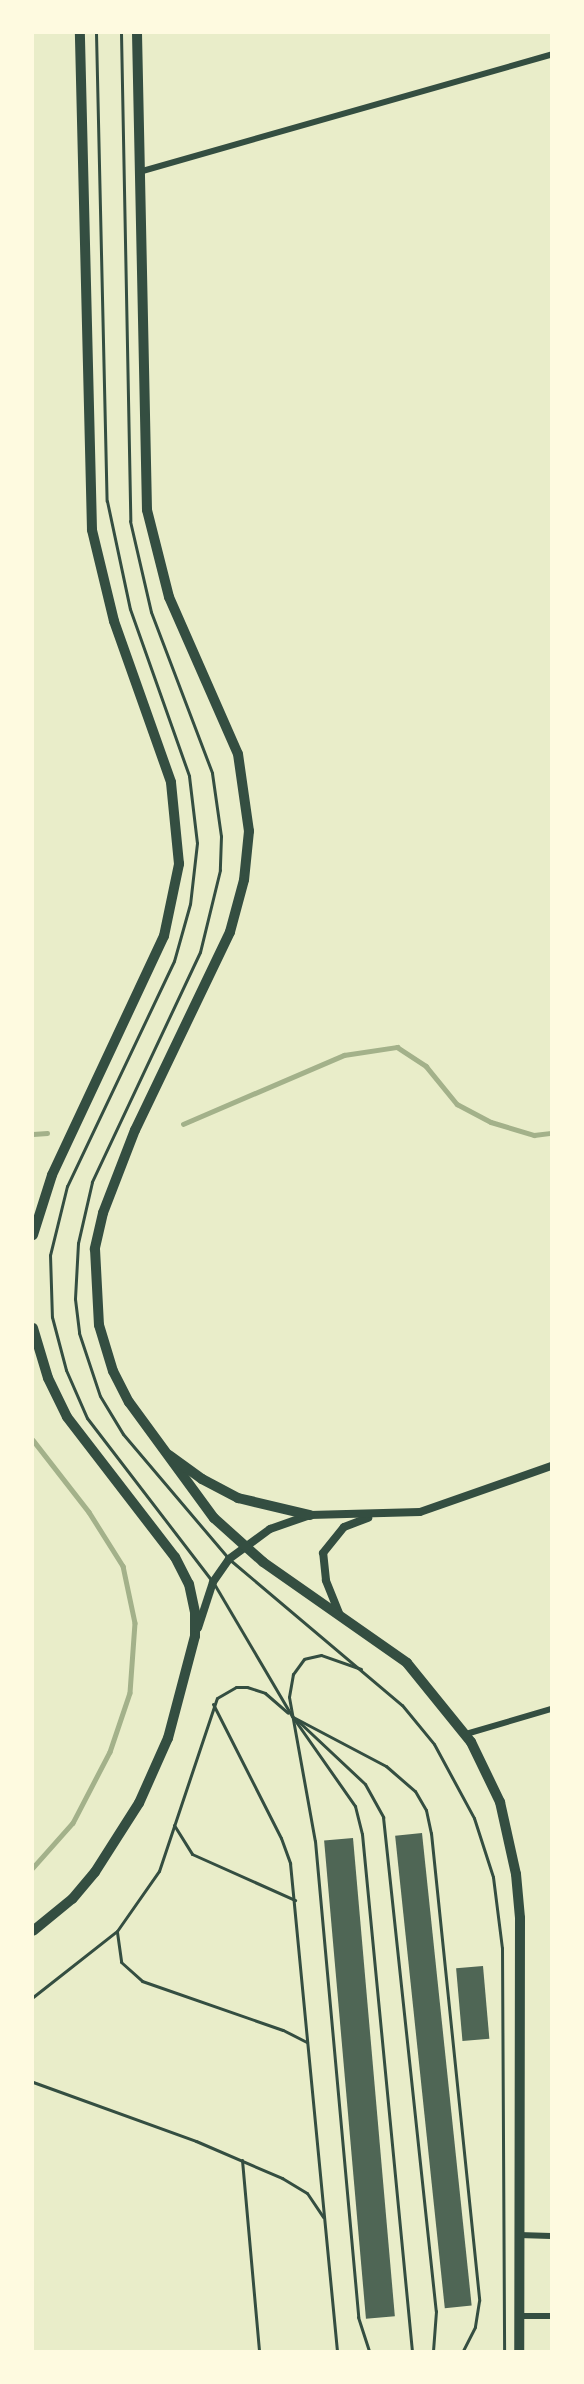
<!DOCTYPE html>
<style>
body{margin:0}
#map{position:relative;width:584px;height:2384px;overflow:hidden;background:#e9edc9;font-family:"Noto Sans",sans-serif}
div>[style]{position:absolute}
.stream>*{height:4.5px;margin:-2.25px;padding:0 2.25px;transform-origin:2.25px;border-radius:2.25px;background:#a3b18a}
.building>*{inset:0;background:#4f6655;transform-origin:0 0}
.service>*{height:3px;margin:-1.5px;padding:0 1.5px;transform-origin:1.5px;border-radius:1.5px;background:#344e41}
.minor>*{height:6px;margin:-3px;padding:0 3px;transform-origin:3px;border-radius:3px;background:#344e41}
.tertiary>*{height:8px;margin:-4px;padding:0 4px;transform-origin:4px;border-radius:4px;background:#344e41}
.primary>*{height:10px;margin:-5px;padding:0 5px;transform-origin:5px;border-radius:5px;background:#344e41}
span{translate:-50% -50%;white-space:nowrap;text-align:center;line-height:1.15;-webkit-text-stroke:6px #fefae0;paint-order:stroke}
.frame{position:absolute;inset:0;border:34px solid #fefae0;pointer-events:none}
</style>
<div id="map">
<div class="stream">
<i style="left:183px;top:1124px;width:175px;rotate:-23.2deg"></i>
<i style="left:344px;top:1055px;width:54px;rotate:-8.6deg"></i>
<i style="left:397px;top:1047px;width:35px;rotate:33deg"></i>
<i style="left:426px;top:1066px;width:49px;rotate:50.8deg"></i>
<i style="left:457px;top:1104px;width:38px;rotate:28deg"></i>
<i style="left:491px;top:1122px;width:45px;rotate:16.8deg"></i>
<i style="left:534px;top:1135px;width:17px;rotate:-7deg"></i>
<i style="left:33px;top:1134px;width:14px;rotate:-4deg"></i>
<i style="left:33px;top:1440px;width:91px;rotate:52.1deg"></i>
<i style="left:89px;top:1512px;width:64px;rotate:57.8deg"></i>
<i style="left:123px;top:1566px;width:58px;rotate:78.1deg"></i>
<i style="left:135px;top:1623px;width:70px;rotate:94.1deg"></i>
<i style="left:130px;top:1693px;width:62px;rotate:108.7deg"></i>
<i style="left:110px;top:1752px;width:80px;rotate:117.5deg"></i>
<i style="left:73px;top:1823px;width:60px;rotate:131.6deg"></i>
</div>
<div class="building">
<i style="left:422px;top:1833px;width:475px;height:27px;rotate:84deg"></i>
<i style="left:353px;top:1838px;width:480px;height:29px;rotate:85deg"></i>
<i style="left:483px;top:1966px;width:73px;height:27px;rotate:85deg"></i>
</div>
<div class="service">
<i style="left:96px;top:33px;width:468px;rotate:88.7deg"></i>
<i style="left:107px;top:501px;width:110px;rotate:78deg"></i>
<i style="left:130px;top:609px;width:177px;rotate:70.5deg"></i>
<i style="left:189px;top:776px;width:67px;rotate:83.2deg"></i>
<i style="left:197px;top:843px;width:61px;rotate:96.5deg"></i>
<i style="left:190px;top:904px;width:59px;rotate:105.7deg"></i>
<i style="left:174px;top:961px;width:249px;rotate:115.4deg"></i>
<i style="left:67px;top:1186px;width:71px;rotate:103.8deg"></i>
<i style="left:50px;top:1255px;width:62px;rotate:88.2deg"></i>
<i style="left:52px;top:1317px;width:55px;rotate:75.2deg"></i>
<i style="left:66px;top:1370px;width:52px;rotate:66.4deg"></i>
<i style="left:87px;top:1418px;width:207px;rotate:52.5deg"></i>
<i style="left:213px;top:1582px;width:156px;rotate:59.5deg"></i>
<i style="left:292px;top:1716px;width:110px;rotate:55deg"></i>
<i style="left:355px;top:1806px;width:29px;rotate:76deg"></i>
<i style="left:362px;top:1834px;width:519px;rotate:84.48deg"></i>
<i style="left:121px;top:33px;width:488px;rotate:88.9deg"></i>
<i style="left:130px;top:521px;width:93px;rotate:77deg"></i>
<i style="left:151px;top:612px;width:172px;rotate:69.2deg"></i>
<i style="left:212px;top:773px;width:64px;rotate:81.9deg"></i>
<i style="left:221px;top:836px;width:34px;rotate:92deg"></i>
<i style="left:220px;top:870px;width:84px;rotate:103.7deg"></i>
<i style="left:200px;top:952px;width:254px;rotate:115.2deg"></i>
<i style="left:92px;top:1182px;width:63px;rotate:102.9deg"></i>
<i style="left:78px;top:1243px;width:56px;rotate:93.1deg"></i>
<i style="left:75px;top:1299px;width:34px;rotate:83deg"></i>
<i style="left:79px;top:1333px;width:66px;rotate:71.6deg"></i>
<i style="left:100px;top:1396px;width:44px;rotate:58.8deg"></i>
<i style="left:123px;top:1434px;width:164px;rotate:49.7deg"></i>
<i style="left:229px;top:1559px;width:226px;rotate:40.2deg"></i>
<i style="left:402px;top:1705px;width:50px;rotate:50.6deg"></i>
<i style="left:434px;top:1744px;width:84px;rotate:61.6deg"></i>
<i style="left:474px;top:1818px;width:62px;rotate:72.1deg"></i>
<i style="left:493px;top:1877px;width:72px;rotate:82.8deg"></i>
<i style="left:502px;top:1948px;width:403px;rotate:89.7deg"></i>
<i style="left:361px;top:1669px;width:42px;rotate:-160.7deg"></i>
<i style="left:321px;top:1655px;width:17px;rotate:167deg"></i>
<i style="left:304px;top:1659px;width:19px;rotate:126deg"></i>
<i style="left:293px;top:1674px;width:23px;rotate:100deg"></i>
<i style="left:289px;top:1697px;width:146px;rotate:79.8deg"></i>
<i style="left:315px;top:1841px;width:478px;rotate:84.8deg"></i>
<i style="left:358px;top:2317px;width:36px;rotate:72deg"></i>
<i style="left:213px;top:1704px;width:150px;rotate:63.1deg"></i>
<i style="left:281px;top:1838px;width:27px;rotate:70deg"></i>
<i style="left:290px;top:1863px;width:490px;rotate:84.5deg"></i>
<i style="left:293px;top:1717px;width:105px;rotate:27.8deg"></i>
<i style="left:386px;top:1766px;width:38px;rotate:41deg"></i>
<i style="left:415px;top:1791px;width:22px;rotate:60deg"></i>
<i style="left:426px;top:1810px;width:24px;rotate:78deg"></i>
<i style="left:431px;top:1833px;width:470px;rotate:84.1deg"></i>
<i style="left:479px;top:2301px;width:26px;rotate:99deg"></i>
<i style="left:475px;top:2327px;width:27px;rotate:117deg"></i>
<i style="left:298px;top:1721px;width:92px;rotate:43.2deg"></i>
<i style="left:365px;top:1784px;width:38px;rotate:61deg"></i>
<i style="left:383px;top:1817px;width:497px;rotate:83.9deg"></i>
<i style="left:436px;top:2311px;width:40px;rotate:94.3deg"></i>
<i style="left:174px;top:1825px;width:34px;rotate:58deg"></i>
<i style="left:192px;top:1854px;width:113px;rotate:24.1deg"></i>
<i style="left:117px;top:1932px;width:30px;rotate:82deg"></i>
<i style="left:121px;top:1962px;width:28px;rotate:42deg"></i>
<i style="left:142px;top:1981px;width:149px;rotate:19.2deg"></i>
<i style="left:283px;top:2030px;width:27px;rotate:27deg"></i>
<i style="left:33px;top:1997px;width:107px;rotate:-38.2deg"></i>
<i style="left:117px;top:1931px;width:73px;rotate:-55deg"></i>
<i style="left:159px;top:1871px;width:182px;rotate:-71.5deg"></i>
<i style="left:217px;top:1698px;width:22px;rotate:-30deg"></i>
<i style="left:236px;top:1687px;width:11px"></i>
<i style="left:247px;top:1687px;width:19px;rotate:18deg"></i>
<i style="left:265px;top:1693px;width:30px;rotate:41deg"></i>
<i style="left:33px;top:2082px;width:173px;rotate:19.9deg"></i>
<i style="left:196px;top:2141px;width:94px;rotate:23.3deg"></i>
<i style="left:282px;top:2178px;width:29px;rotate:31deg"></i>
<i style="left:307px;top:2193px;width:29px;rotate:56deg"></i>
<i style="left:242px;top:2160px;width:192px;rotate:84.9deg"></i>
</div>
<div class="minor">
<i style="left:139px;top:172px;width:428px;rotate:-15.9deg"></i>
<i style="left:466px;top:1734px;width:89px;rotate:-16.4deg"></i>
<i style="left:519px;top:2235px;width:32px;rotate:2deg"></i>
<i style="left:519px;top:2316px;width:32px"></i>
</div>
<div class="tertiary">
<i style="left:339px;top:1613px;width:35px;rotate:-112deg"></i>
<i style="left:326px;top:1580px;width:27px;rotate:-96deg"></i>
<i style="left:323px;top:1553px;width:33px;rotate:-51deg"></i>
<i style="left:344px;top:1527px;width:26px;rotate:-21deg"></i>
<i style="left:198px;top:1628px;width:48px;rotate:-71.9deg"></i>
<i style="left:213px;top:1582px;width:28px;rotate:-55deg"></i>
<i style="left:229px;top:1559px;width:51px;rotate:-36.2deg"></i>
<i style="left:270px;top:1529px;width:42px;rotate:-19.3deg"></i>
<i style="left:310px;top:1515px;width:110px;rotate:-1.6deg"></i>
<i style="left:420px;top:1512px;width:139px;rotate:-19.3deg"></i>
</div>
<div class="primary">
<i style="left:137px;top:33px;width:477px;rotate:88.8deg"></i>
<i style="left:147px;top:510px;width:90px;rotate:75.8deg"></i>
<i style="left:169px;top:597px;width:171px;rotate:66.3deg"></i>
<i style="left:238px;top:754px;width:78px;rotate:81.9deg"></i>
<i style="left:249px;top:831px;width:49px;rotate:95.8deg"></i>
<i style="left:244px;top:880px;width:54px;rotate:105.1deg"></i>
<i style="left:230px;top:932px;width:220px;rotate:115.6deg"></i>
<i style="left:135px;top:1130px;width:89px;rotate:111.1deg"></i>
<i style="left:103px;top:1213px;width:37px;rotate:103deg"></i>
<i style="left:95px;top:1249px;width:76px;rotate:87deg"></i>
<i style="left:99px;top:1325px;width:48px;rotate:73.1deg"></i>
<i style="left:113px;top:1371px;width:35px;rotate:63deg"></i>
<i style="left:129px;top:1402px;width:144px;rotate:53.8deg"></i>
<i style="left:214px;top:1518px;width:66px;rotate:41.9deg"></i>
<i style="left:263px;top:1562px;width:176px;rotate:35deg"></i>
<i style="left:407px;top:1663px;width:102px;rotate:51deg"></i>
<i style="left:471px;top:1742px;width:67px;rotate:64.2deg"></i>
<i style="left:500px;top:1802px;width:74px;rotate:77.5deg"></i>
<i style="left:516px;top:1874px;width:44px;rotate:84.8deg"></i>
<i style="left:520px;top:1918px;width:433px;rotate:90.1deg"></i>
<i style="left:33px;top:1235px;width:63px;rotate:-72.4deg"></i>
<i style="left:52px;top:1175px;width:264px;rotate:-64.9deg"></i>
<i style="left:164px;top:936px;width:74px;rotate:-78.2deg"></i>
<i style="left:179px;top:864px;width:82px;rotate:-95.6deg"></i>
<i style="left:171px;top:782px;width:171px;rotate:-109.5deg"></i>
<i style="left:114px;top:621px;width:94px;rotate:-103.6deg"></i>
<i style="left:92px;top:530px;width:497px;rotate:-91.4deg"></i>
<i style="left:33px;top:1328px;width:52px;rotate:73.3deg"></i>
<i style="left:48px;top:1378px;width:43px;rotate:64deg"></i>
<i style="left:67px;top:1417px;width:177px;rotate:52.4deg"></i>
<i style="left:175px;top:1557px;width:30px;rotate:63deg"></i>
<i style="left:189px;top:1584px;width:30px;rotate:78deg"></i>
<i style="left:195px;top:1613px;width:23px;rotate:90deg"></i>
<i style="left:195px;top:1636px;width:106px;rotate:104.8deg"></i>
<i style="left:168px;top:1738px;width:71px;rotate:114deg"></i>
<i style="left:139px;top:1803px;width:82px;rotate:122.5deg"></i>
<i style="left:95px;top:1872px;width:35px;rotate:130deg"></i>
<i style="left:72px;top:1899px;width:50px;rotate:140.6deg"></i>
<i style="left:169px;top:1455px;width:41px;rotate:36deg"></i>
<i style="left:202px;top:1479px;width:41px;rotate:27.8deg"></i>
<i style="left:238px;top:1498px;width:74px;rotate:13.3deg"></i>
</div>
<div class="frame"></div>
</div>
